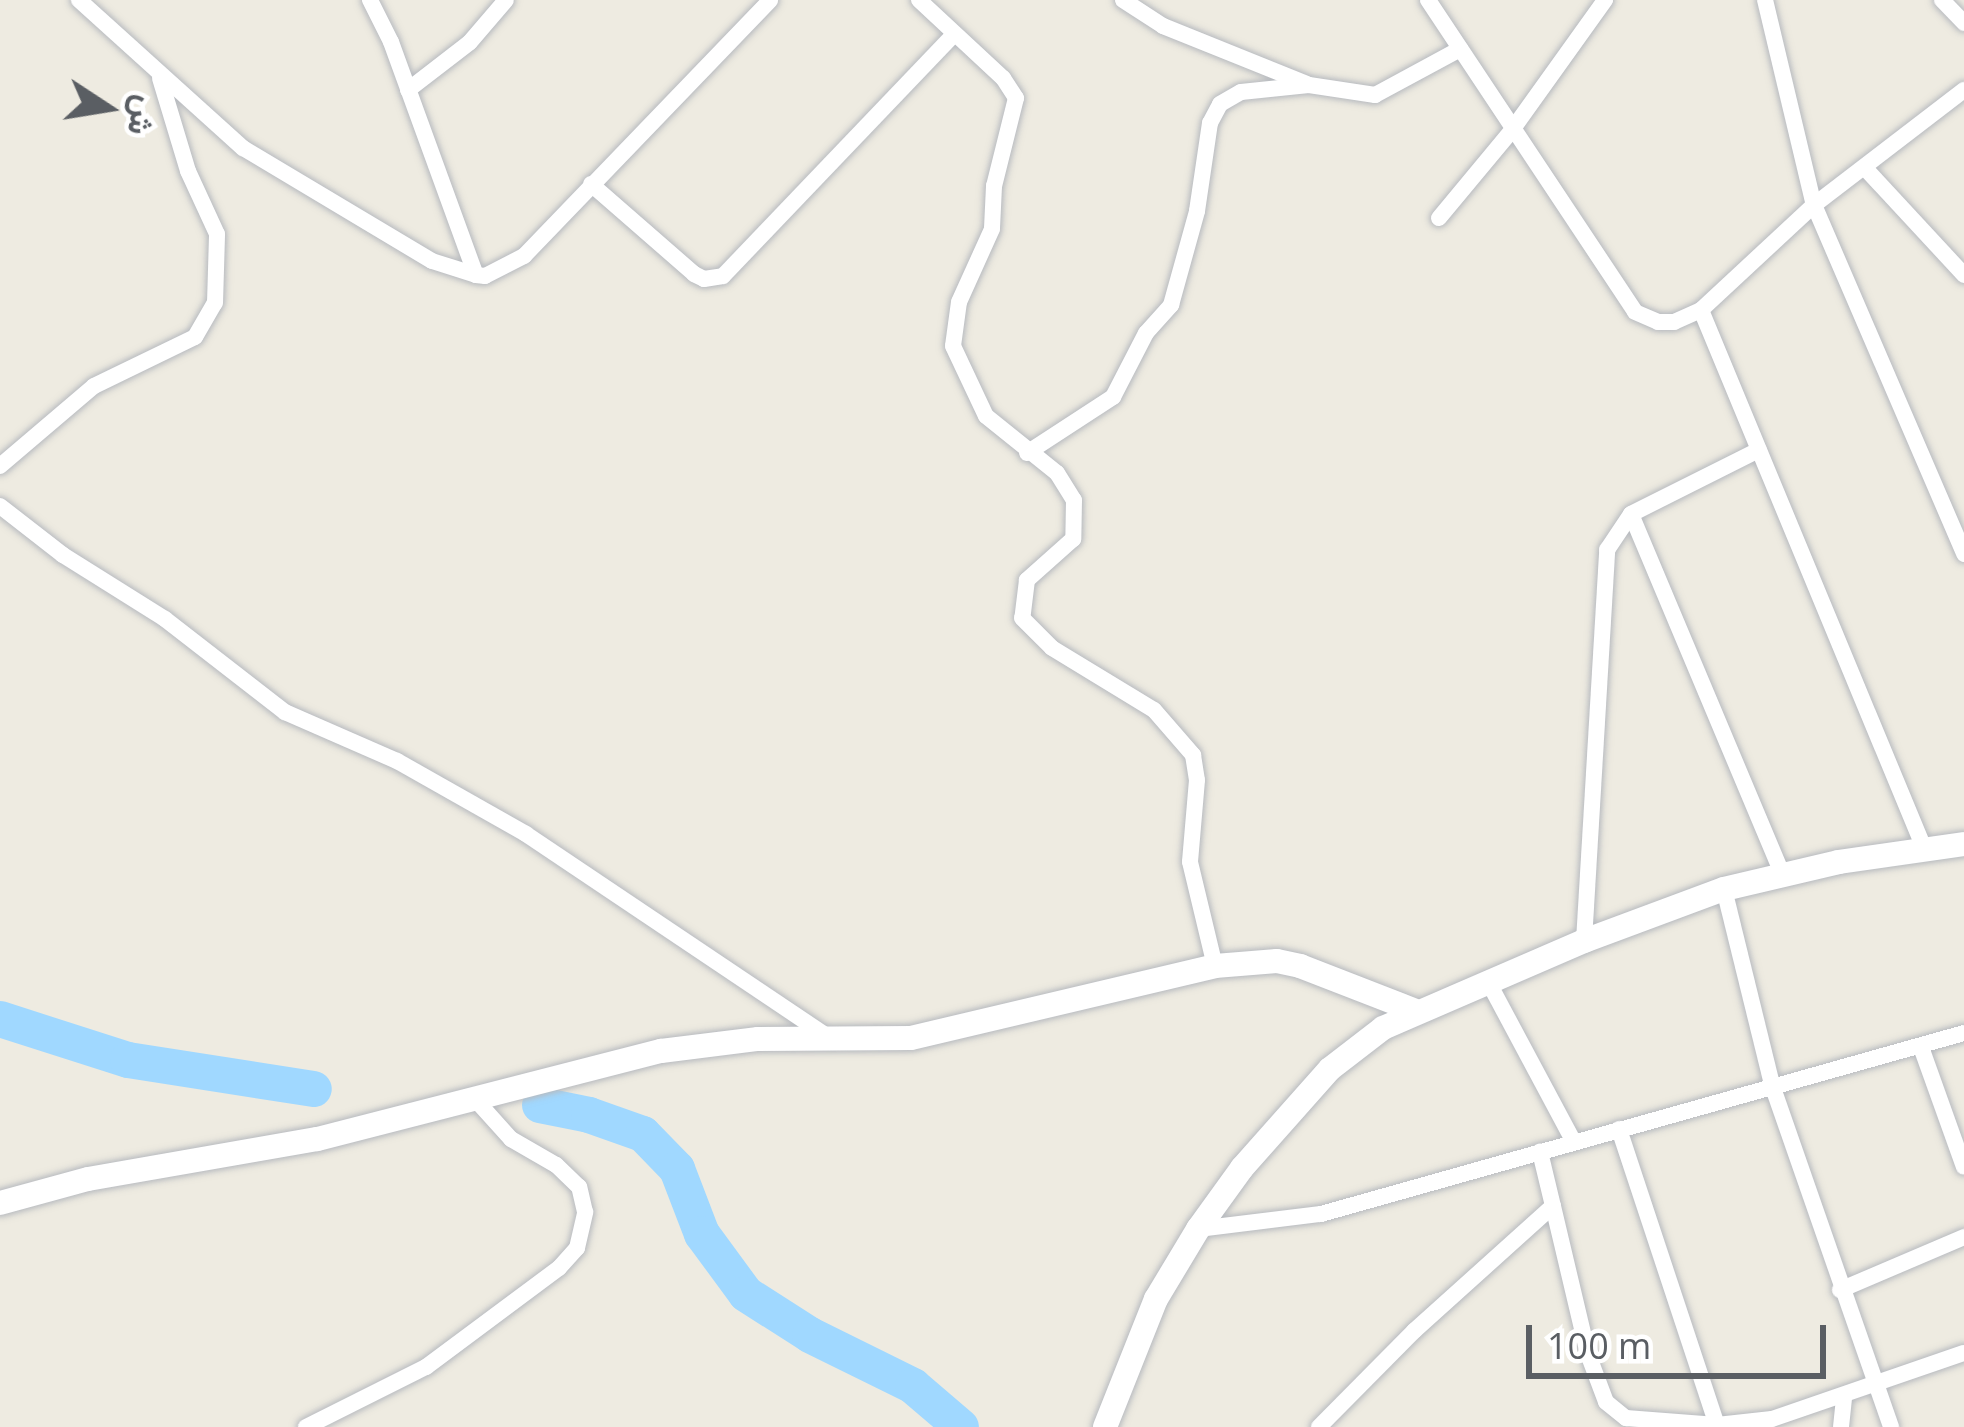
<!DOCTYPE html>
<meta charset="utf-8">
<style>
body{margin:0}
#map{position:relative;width:1964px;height:1427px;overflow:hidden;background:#eeebe1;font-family:"Open Sans",Vazirmatn,sans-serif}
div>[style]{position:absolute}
.river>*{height:36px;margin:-18px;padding:0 18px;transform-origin:18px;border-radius:18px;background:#a0d8ff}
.roads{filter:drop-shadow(0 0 3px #b7babf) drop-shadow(0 0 3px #b7babf)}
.street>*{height:16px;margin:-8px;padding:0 8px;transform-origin:8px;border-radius:8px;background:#fff}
.secondary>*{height:24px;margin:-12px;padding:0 12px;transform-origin:12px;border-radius:12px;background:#fff}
span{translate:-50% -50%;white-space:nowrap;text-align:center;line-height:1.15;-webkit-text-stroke:10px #fff;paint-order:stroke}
.north{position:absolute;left:48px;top:48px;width:120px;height:120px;-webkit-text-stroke:9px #fff;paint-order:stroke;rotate:102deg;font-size:33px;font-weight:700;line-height:48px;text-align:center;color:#5a5e63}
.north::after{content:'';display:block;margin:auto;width:42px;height:54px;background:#5a5e63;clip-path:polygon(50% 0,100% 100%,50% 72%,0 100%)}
.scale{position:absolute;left:1526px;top:1325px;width:300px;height:54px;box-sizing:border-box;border:6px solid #5a5e63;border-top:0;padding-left:15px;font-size:36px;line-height:42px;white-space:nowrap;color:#5a5e63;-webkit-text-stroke:9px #fff;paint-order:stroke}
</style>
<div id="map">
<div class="river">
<i style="left:0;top:1019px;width:134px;rotate:17.8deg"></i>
<i style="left:128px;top:1060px;width:188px;rotate:8.9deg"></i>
<i style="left:540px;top:1105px;width:50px;rotate:11.5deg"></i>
<i style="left:589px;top:1115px;width:57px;rotate:19.4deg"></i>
<i style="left:643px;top:1134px;width:49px;rotate:45.8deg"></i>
<i style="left:677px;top:1169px;width:70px;rotate:69deg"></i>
<i style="left:702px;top:1234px;width:74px;rotate:53.7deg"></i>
<i style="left:746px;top:1294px;width:76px;rotate:32.6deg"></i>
<i style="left:810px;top:1335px;width:115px;rotate:26.3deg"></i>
<i style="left:913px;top:1386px;width:63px;rotate:40.5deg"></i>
</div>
<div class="roads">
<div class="street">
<i style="left:79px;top:0;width:221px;rotate:42.1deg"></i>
<i style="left:243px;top:148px;width:220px;rotate:30.9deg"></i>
<i style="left:432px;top:261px;width:46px;rotate:17.7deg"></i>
<i style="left:370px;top:0;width:47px;rotate:63.4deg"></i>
<i style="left:391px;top:42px;width:248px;rotate:70deg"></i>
<i style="left:476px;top:275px;width:9px;rotate:6deg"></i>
<i style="left:485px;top:276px;width:44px;rotate:-27.1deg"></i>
<i style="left:524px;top:256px;width:355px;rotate:-46.1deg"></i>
<i style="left:919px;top:0;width:115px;rotate:42.9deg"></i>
<i style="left:1003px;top:78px;width:24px;rotate:57deg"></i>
<i style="left:1016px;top:98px;width:91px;rotate:104deg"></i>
<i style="left:994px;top:186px;width:43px;rotate:92.7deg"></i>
<i style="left:992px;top:229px;width:80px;rotate:114.3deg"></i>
<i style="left:959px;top:302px;width:44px;rotate:97.8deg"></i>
<i style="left:953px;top:346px;width:77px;rotate:64.8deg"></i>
<i style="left:986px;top:416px;width:91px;rotate:38.8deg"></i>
<i style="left:1057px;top:473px;width:32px;rotate:58deg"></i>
<i style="left:1074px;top:500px;width:39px;rotate:91deg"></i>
<i style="left:1073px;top:539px;width:62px;rotate:138.3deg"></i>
<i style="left:1027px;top:580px;width:38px;rotate:97deg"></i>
<i style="left:1022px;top:618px;width:42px;rotate:45deg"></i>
<i style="left:1052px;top:648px;width:119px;rotate:31.3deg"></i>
<i style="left:1154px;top:710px;width:60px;rotate:49.1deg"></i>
<i style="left:1193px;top:755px;width:25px;rotate:81deg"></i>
<i style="left:1197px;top:780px;width:82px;rotate:94.9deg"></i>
<i style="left:1190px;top:862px;width:107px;rotate:76.5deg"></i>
<i style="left:1123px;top:0;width:48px;rotate:33deg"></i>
<i style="left:1163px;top:26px;width:155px;rotate:21.9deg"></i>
<i style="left:1428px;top:0;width:374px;rotate:56.4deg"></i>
<i style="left:1635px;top:312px;width:25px;rotate:23deg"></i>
<i style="left:1658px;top:322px;width:16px"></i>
<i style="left:1674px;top:322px;width:30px;rotate:-24deg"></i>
<i style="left:1701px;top:310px;width:154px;rotate:-42.9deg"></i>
<i style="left:1814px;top:205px;width:189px;rotate:-37.5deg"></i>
<i style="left:1765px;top:0;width:211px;rotate:76.6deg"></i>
<i style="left:1814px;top:205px;width:380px;rotate:66.7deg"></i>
<i style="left:1942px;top:0;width:32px;rotate:46deg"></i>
<i style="left:408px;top:90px;width:78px;rotate:-37.7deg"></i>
<i style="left:470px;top:42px;width:55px;rotate:-49.4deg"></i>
<i style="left:1865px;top:168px;width:146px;rotate:47.2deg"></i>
<i style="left:591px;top:184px;width:137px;rotate:41.1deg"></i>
<i style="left:694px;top:274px;width:11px;rotate:27deg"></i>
<i style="left:704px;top:279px;width:19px;rotate:-9deg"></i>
<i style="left:723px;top:276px;width:333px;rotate:-46.3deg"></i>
<i style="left:1439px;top:218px;width:114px;rotate:-50.3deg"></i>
<i style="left:1512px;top:130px;width:160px;rotate:-54.4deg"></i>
<i style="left:1701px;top:310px;width:582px;rotate:67.49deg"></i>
<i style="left:1027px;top:453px;width:103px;rotate:-33.1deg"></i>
<i style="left:1113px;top:397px;width:72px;rotate:-62.7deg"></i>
<i style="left:1146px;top:333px;width:38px;rotate:-48deg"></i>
<i style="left:1171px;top:305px;width:98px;rotate:-74.5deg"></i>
<i style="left:1197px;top:211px;width:89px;rotate:-81.6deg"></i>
<i style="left:1210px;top:123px;width:21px;rotate:-62deg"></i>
<i style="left:1220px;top:104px;width:24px;rotate:-30deg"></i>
<i style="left:1241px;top:92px;width:68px;rotate:-5.9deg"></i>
<i style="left:1309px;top:85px;width:67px;rotate:8.6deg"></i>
<i style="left:1375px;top:95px;width:97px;rotate:-28.4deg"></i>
<i style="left:0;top:466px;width:123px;rotate:-40.4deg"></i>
<i style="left:94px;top:386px;width:112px;rotate:-25.9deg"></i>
<i style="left:195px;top:337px;width:39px;rotate:-60deg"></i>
<i style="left:215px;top:303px;width:69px;rotate:-88.3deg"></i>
<i style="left:217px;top:234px;width:69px;rotate:-114.7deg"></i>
<i style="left:188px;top:171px;width:97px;rotate:-106.8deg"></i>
<i style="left:0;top:506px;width:80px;rotate:37.9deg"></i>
<i style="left:63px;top:555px;width:120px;rotate:32.1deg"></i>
<i style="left:165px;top:619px;width:152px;rotate:37.8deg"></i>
<i style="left:285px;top:712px;width:122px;rotate:23.6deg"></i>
<i style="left:397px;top:761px;width:148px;rotate:29.5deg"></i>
<i style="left:526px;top:834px;width:364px;rotate:33.9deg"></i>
<i style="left:1631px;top:514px;width:390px;rotate:67.2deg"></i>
<i style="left:1724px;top:889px;width:202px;rotate:76.2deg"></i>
<i style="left:1772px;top:1085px;width:362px;rotate:70.8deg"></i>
<i style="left:1584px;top:941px;width:392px;rotate:-86.6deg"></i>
<i style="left:1607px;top:550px;width:43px;rotate:-56.3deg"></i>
<i style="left:1631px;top:514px;width:143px;rotate:-26.6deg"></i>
<i style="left:1490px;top:985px;width:178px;rotate:61.9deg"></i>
<i style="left:1921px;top:1047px;width:127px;rotate:70.3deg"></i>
<i style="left:1619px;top:1129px;width:312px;rotate:71.7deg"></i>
<i style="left:1717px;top:1425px;width:55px;rotate:-6.2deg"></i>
<i style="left:1772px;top:1419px;width:203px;rotate:-19deg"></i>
<i style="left:1553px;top:1206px;width:152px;rotate:76.7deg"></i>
<i style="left:1588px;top:1354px;width:51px;rotate:69.4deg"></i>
<i style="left:1606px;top:1402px;width:26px;rotate:39deg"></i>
<i style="left:1626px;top:1418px;width:91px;rotate:4.4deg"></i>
<i style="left:1198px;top:1229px;width:124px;rotate:-7deg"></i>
<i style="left:1321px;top:1214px;width:668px;rotate:-15.72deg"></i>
<i style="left:1840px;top:1290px;width:135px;rotate:-23.1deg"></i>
<i style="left:306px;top:1427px;width:134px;rotate:-26.6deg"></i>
<i style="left:426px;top:1367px;width:166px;rotate:-36.7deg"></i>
<i style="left:559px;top:1268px;width:27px;rotate:-48deg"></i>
<i style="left:577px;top:1248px;width:37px;rotate:-77deg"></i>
<i style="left:585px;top:1212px;width:26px;rotate:-103deg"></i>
<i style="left:579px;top:1187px;width:32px;rotate:-136deg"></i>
<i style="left:556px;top:1165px;width:52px;rotate:-150deg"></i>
<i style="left:511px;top:1139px;width:54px;rotate:-132deg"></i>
<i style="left:1319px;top:1427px;width:135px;rotate:-45.3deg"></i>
<i style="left:1414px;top:1331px;width:187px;rotate:-42deg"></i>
<i style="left:1553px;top:1206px;width:56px;rotate:-103.5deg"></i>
<i style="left:1841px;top:1427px;width:31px;rotate:-84deg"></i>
</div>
<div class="secondary">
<i style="left:0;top:1203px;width:91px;rotate:-15.3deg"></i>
<i style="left:88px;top:1179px;width:233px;rotate:-9.9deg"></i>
<i style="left:318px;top:1139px;width:354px;rotate:-14.4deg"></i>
<i style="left:661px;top:1051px;width:98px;rotate:-7.1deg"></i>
<i style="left:758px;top:1039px;width:153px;rotate:-0.4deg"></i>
<i style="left:911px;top:1038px;width:312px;rotate:-13.3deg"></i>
<i style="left:1215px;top:966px;width:62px;rotate:-4.6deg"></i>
<i style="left:1277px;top:961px;width:24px;rotate:12deg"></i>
<i style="left:1300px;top:966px;width:124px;rotate:21.2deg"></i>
<i style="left:1105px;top:1427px;width:138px;rotate:-68.3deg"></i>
<i style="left:1156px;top:1299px;width:82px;rotate:-59deg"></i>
<i style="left:1198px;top:1229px;width:75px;rotate:-54.2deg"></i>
<i style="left:1242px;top:1168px;width:132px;rotate:-48.4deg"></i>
<i style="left:1330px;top:1069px;width:67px;rotate:-37.7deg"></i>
<i style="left:1383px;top:1028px;width:219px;rotate:-23.4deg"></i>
<i style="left:1584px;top:941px;width:149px;rotate:-20.4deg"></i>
<i style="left:1724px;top:889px;width:118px;rotate:-13.2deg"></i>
<i style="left:1839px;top:862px;width:126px;rotate:-8.2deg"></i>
</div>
</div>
<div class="north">ش</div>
<div class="scale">100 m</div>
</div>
